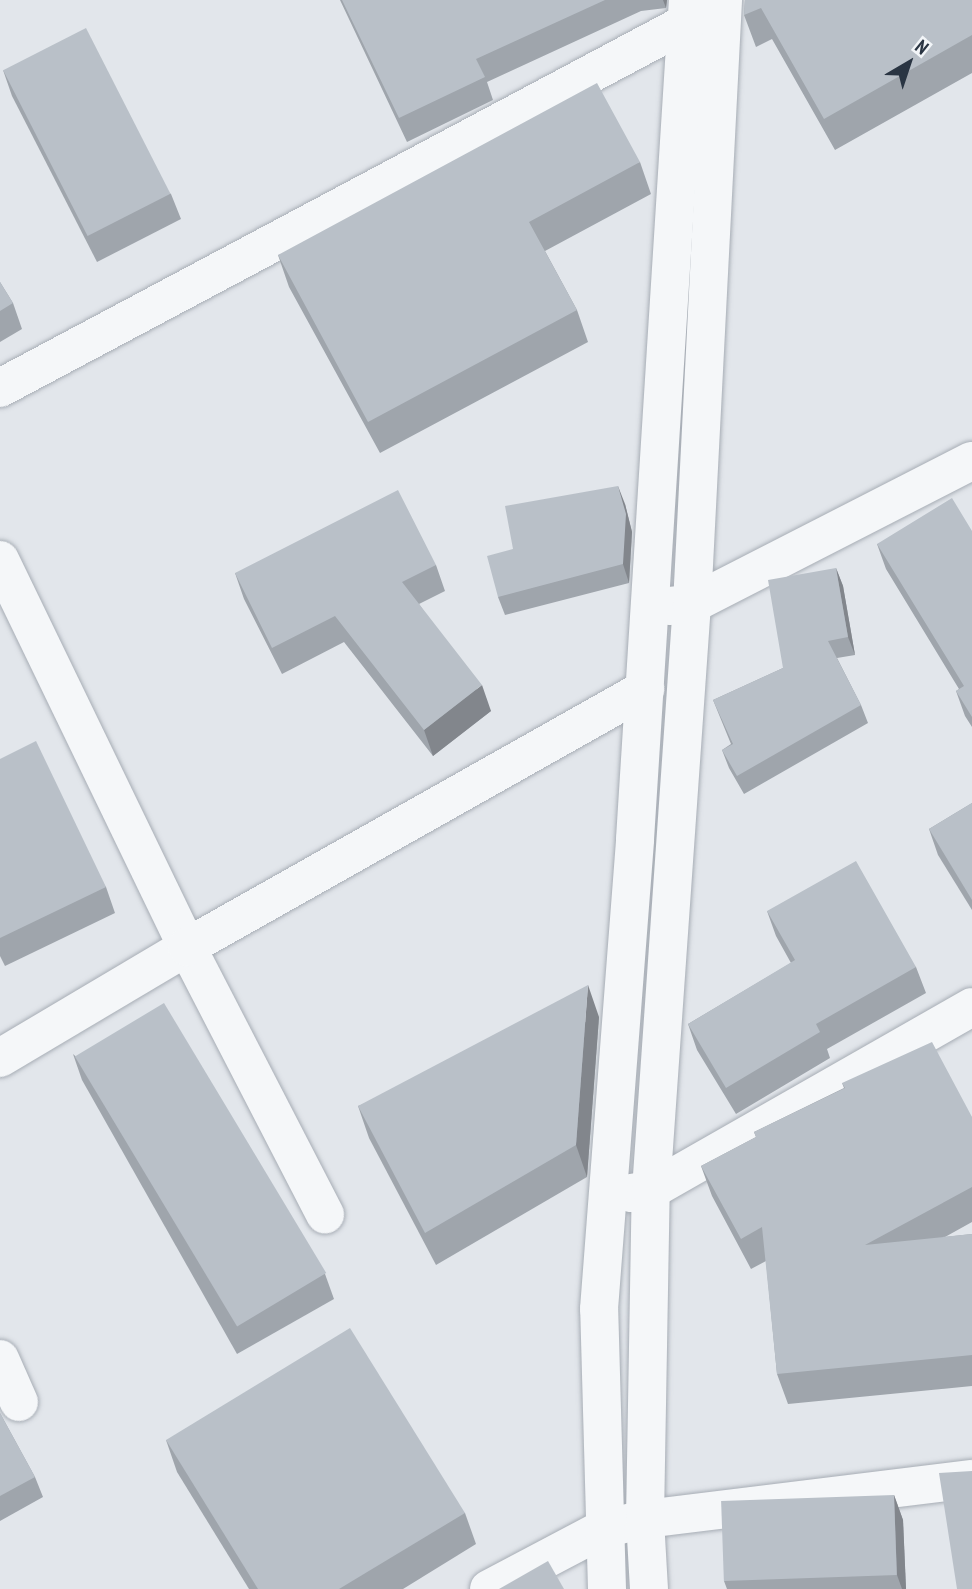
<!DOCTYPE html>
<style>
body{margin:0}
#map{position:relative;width:972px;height:1589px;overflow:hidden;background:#e2e6eb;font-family:"PT Sans Narrow",sans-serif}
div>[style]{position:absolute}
.roads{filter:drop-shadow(0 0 2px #a7adb5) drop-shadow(0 0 2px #a7adb5)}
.minor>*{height:38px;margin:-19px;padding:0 19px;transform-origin:19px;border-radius:19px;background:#f5f7f9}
.wall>*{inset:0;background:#9fa5ac}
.shaded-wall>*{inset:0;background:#82868c}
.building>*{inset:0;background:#b9c0c8;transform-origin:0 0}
span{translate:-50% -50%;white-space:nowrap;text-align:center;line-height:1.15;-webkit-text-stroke:5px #f2f5f8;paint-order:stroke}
.north{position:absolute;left:874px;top:28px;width:70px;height:70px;-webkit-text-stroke:5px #f2f5f8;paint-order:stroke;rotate:39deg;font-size:19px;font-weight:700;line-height:28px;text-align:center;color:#2a3543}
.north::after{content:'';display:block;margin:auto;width:24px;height:32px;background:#2a3543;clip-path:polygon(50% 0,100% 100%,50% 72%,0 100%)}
</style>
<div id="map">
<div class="roads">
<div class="minor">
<i style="left:0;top:388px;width:796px;rotate:-28.01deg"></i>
<i style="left:0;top:560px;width:430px;rotate:64.2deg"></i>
<i style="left:187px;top:947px;width:301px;rotate:62.7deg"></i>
<i style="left:669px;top:606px;width:23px;rotate:-5deg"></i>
<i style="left:692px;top:604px;width:314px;rotate:-27.1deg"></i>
<i style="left:0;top:1058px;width:217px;rotate:-30.7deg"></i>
<i style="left:187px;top:947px;width:526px;rotate:-29.39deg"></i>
<i style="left:631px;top:1193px;width:20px;rotate:-9deg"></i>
<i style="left:651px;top:1190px;width:369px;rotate:-29.7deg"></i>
<i style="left:0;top:1359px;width:47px;rotate:66.2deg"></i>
<i style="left:489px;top:1589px;width:129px;rotate:-27.8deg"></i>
<i style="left:603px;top:1529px;width:43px;rotate:-13.4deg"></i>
<i style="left:645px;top:1519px;width:329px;rotate:-7deg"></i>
<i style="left:607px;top:1589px;width:280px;rotate:-91.6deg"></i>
<i style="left:599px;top:1309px;width:471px;rotate:-85.6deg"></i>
<i style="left:635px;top:839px;width:841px;rotate:-86.39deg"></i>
<i style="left:649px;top:1589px;width:70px;rotate:-93.3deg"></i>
<i style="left:645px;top:1519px;width:329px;rotate:-89deg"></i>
<i style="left:651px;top:1190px;width:587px;rotate:-86deg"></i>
<i style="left:692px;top:604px;width:605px;rotate:-87.06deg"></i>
</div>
</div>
<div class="wall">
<i style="clip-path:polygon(340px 0,667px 0,666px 8px,641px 11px,487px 82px,493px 100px,407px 142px)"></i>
<i style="clip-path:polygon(745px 0,972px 0,972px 73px,835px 150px,772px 39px,756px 47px,744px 15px)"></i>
<i style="clip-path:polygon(3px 70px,171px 194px,181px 219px,97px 262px,12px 96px)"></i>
<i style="clip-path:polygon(640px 162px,651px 194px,545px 251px,577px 310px,588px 342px,380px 453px,289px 287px,278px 255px)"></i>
<i style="clip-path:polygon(0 282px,13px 303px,22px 329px,0 342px)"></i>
<i style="clip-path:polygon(625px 504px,632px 532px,629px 583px,505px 615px,498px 597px,513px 549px)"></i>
<i style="clip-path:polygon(972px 531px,972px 727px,965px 716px,956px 691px,959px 689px,886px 569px,877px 544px)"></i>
<i style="clip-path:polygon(436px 565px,445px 591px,419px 604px,491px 711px,433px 756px,344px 642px,282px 674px,244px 599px,235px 573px)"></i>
<i style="clip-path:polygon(836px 568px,843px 586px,855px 655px,837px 658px,861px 705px,868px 723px,744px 794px,729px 768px,722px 750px,731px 744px,713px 700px,783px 668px)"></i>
<i style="clip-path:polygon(0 759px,106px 887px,115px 913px,5px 966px,0 956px)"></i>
<i style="clip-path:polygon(972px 803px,972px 910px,938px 855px,929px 829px)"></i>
<i style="clip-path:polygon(767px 911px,916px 967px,926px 993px,827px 1049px,830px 1058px,736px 1114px,697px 1050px,688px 1024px,791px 963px,776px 936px)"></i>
<i style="clip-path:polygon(599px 1017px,587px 1177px,436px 1265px,369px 1138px,358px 1106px)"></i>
<i style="clip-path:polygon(73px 1054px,325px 1274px,334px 1299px,237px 1354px,82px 1080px)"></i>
<i style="clip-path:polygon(842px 1083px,972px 1117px,972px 1222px,945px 1237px,972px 1234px,972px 1386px,788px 1404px,777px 1374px,766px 1261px,751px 1269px,712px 1196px,701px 1166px,756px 1137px,754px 1132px,844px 1088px)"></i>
<i style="clip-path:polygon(0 1413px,35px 1477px,43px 1497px,0 1521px)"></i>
<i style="clip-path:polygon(166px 1440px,465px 1513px,476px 1544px,403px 1589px,249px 1589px,177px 1472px)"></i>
<i style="clip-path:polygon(894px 1495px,903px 1520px,906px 1589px,727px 1589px,724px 1581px)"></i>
</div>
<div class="shaded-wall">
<i style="clip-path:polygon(663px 0,667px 0,666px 8px)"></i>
<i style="clip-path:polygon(618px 486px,625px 504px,632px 532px,629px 583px,623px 564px)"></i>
<i style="clip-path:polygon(836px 568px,843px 586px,855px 655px,848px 637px)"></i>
<i style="clip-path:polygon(482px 685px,491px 711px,433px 756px,424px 730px)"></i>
<i style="clip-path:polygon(588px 985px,599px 1017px,587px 1177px,576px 1145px)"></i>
<i style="clip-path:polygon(894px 1495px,903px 1520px,906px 1589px,902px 1589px,897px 1575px)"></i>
</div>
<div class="building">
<i style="clip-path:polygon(342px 0,605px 0,476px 59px,485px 77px,399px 118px)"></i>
<i style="clip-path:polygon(745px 0,972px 0,972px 35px,824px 119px,761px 8px,744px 15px)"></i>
<i style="left:86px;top:28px;width:186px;height:93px;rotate:63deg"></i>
<i style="clip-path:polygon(597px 83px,640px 162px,529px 222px,577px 310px,368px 422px,278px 255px)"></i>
<i style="clip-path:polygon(0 282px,13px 303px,0 311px)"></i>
<i style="clip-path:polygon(618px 486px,626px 514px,623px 564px,498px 597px,487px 556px,513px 549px,505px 506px)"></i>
<i style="clip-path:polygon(398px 490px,436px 565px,402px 582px,482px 685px,424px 730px,335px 616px,272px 648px,235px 573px)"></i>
<i style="clip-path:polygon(952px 498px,972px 531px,972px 717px,956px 691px,964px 686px,877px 544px)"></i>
<i style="clip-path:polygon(836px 568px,848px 637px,828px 641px,861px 705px,737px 776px,722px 750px,733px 744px,713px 700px,783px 668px,768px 580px)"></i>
<i style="clip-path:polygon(36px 741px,106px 887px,0 938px,0 759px)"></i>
<i style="clip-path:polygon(972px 803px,972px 900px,929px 829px)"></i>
<i style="clip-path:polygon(856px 861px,916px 967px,816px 1024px,820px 1032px,726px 1088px,688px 1024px,795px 960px,767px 911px)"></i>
<i style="clip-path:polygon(588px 985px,576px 1145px,425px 1233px,358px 1106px)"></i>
<i style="left:164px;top:1003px;width:315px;height:104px;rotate:59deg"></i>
<i style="clip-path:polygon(932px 1042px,972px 1117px,972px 1187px,865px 1245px,972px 1234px,972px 1355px,777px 1374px,762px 1227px,741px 1239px,701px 1166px,756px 1137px,754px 1132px,845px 1088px,842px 1083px)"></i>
<i style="clip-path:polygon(350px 1328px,465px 1513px,339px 1589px,258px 1589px,166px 1440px)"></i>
<i style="clip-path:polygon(0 1413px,35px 1477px,0 1496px)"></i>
<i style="clip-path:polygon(972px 1471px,972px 1589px,957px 1589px,939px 1473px)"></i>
<i style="left:894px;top:1495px;width:80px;height:173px;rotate:88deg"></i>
<i style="clip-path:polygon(548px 1561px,564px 1589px,499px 1589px)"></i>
</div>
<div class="north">N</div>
</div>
